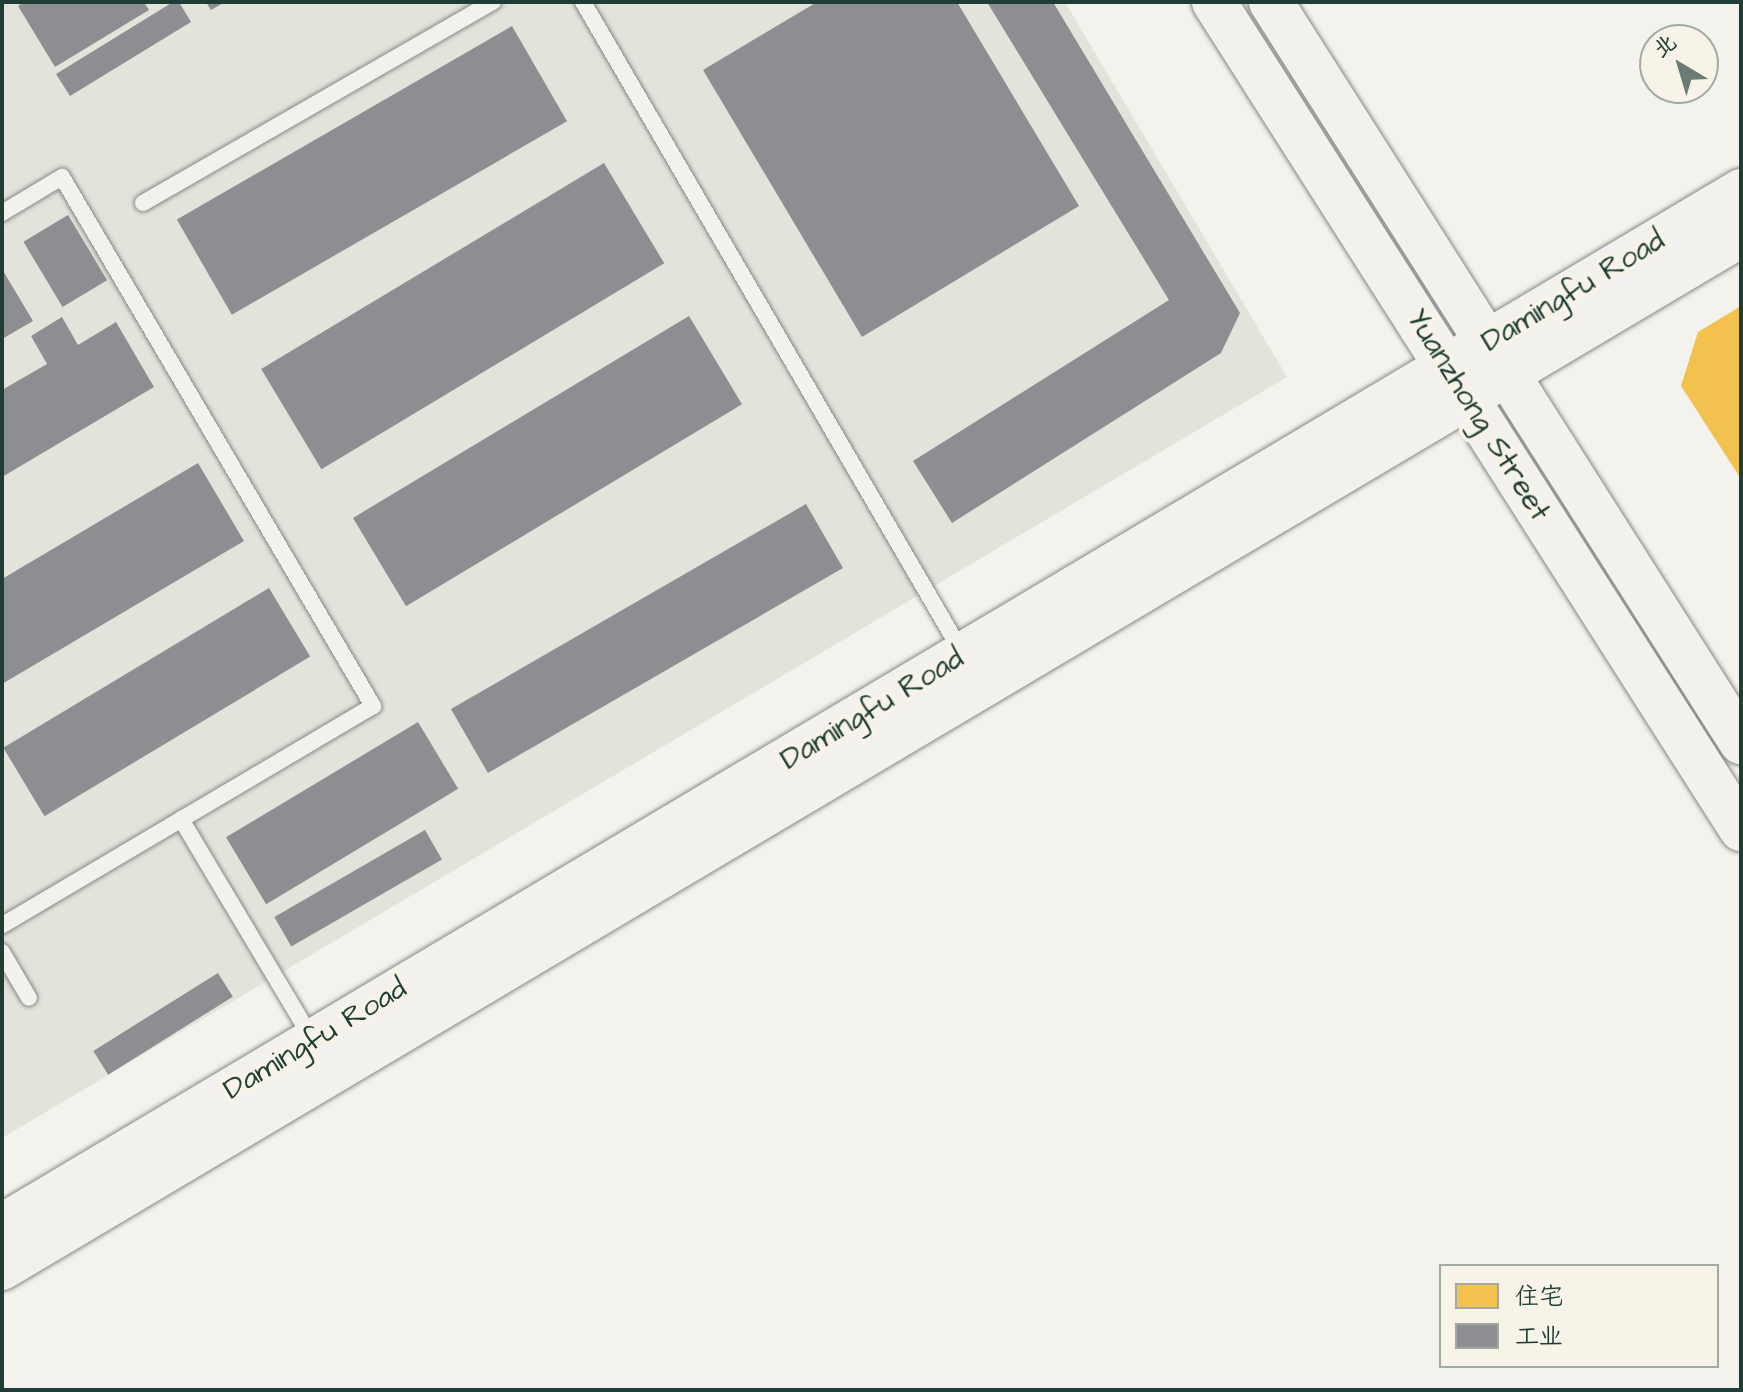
<!DOCTYPE html>
<meta charset="utf-8">
<style>
body{margin:0}
#map{position:relative;width:1743px;height:1392px;overflow:hidden;background:#f4f2ec;font-family:"Architects Daughter","LXGW WenKai TC",sans-serif}
div>[style]{position:absolute}
.built>*{inset:0;background:#e4e3db}
.homes>*{inset:0;background:#f2c14e}
.industry>*{inset:0;background:#8d8d92;transform-origin:0 0}
.roads{filter:drop-shadow(0 0 2px #848985) drop-shadow(0 0 2px #848985)}
.service>*{height:16px;margin:-8px;padding:0 8px;transform-origin:8px;border-radius:8px;background:#f2f1ed}
.tertiary>*{height:42px;margin:-21px;padding:0 21px;transform-origin:21px;border-radius:21px;background:#f2f1ed}
.secondary>*{height:44px;margin:-22px;padding:0 22px;transform-origin:22px;border-radius:22px;background:#f2f1ed}
span{translate:-50% -50%;white-space:nowrap;text-align:center;line-height:1.15;-webkit-text-stroke:8px #f7f3e8;paint-order:stroke}
.street-label{font-size:30px;color:#1f3d34}
.frame{position:absolute;inset:0;border:4px solid #1f3d34;pointer-events:none}
.legend{position:absolute;left:1439px;top:1264px;width:280px;height:104px;box-sizing:border-box;background:#f7f3e8;border:2px solid #a1aaa0;margin:0;padding:10px 14px;list-style:none;font-size:24px;color:#1f3d34}
.legend li{display:flex;align-items:center;gap:16px;height:40px}
.legend b{width:40px;border:2px solid #a1aaa0}
.north{position:absolute;left:1639px;top:24px;width:80px;height:80px;box-sizing:border-box;background:#f7f3e8;border:2px solid #a1aaa0;border-radius:50%;rotate:322deg;font-size:22px;font-weight:700;line-height:32px;text-align:center;color:#1f3d34}
.north::after{content:'';display:block;margin:auto;width:28px;height:36px;background:#6a7c74;clip-path:polygon(50% 0,100% 100%,50% 72%,0 100%)}
</style>
<div id="map">
<div class="built">
<i style="clip-path:polygon(2px 2px,1065px 2px,1287px 377px,2px 1138px)"></i>
</div>
<div class="homes">
<i style="clip-path:polygon(1741px 306px,1741px 479px,1681px 386px,1698px 332px)"></i>
</div>
<div class="industry">
<i style="clip-path:polygon(24px 2px,144px 2px,149px 10px,55px 67px,18px 6px)"></i>
<i style="clip-path:polygon(173px 2px,179px 2px,191px 22px,70px 96px,56px 74px)"></i>
<i style="clip-path:polygon(206px 2px,225px 2px,211px 10px)"></i>
<i style="clip-path:polygon(817px 2px,957px 2px,1079px 206px,862px 337px,703px 70px)"></i>
<i style="clip-path:polygon(987px 2px,1053px 2px,1240px 313px,1221px 353px,952px 523px,913px 461px,1169px 300px)"></i>
<i style="left:512px;top:26px;width:110px;height:387px;rotate:60deg"></i>
<i style="left:604px;top:163px;width:117px;height:400px;rotate:59deg"></i>
<i style="left:68px;top:215px;width:76px;height:52px;rotate:59deg"></i>
<i style="clip-path:polygon(2px 269px,33px 321px,2px 339px)"></i>
<i style="left:689px;top:316px;width:103px;height:392px;rotate:59deg"></i>
<i style="clip-path:polygon(62px 317px,78px 345px,116px 322px,154px 387px,2px 477px,2px 390px,47px 364px,31px 336px)"></i>
<i style="clip-path:polygon(198px 463px,244px 541px,2px 684px,2px 579px)"></i>
<i style="left:806px;top:504px;width:74px;height:410px;rotate:60deg"></i>
<i style="left:269px;top:588px;width:80px;height:310px;rotate:59deg"></i>
<i style="left:418px;top:722px;width:78px;height:224px;rotate:59deg"></i>
<i style="left:425px;top:830px;width:34px;height:174px;rotate:60deg"></i>
<i style="left:218px;top:973px;width:28px;height:147px;rotate:58deg"></i>
</div>
<div class="roads">
<div class="service">
<i style="left:583px;top:2px;width:755px;rotate:59.77deg"></i>
<i style="left:143px;top:203px;width:404px;rotate:-29.9deg"></i>
<i style="left:2px;top:213px;width:70px;rotate:-31deg"></i>
<i style="left:62px;top:177px;width:614px;rotate:59.55deg"></i>
<i style="left:373px;top:706px;width:431px;rotate:149.4deg"></i>
<i style="left:181px;top:819px;width:256px;rotate:59.2deg"></i>
<i style="left:2px;top:952px;width:53px;rotate:59.6deg"></i>
</div>
<div class="tertiary">
<i style="left:2px;top:1225px;width:2024px;rotate:-30.76deg"></i>
<i style="left:2px;top:1269px;width:2023px;rotate:-30.71deg"></i>
</div>
<div class="secondary">
<i style="left:1214px;top:2px;width:981px;rotate:57.49deg"></i>
<i style="left:1271px;top:2px;width:877px;rotate:57.58deg"></i>
</div>
</div>
<div class="street-label">
<span style="left:1573px;top:291px;rotate:-31deg">Damingfu Road</span>
<span style="left:1478px;top:415px;rotate:58deg">Yuanzhong Street</span>
<span style="left:872px;top:709px;rotate:-31deg">Damingfu Road</span>
<span style="left:315px;top:1039px;rotate:-31deg">Damingfu Road</span>
</div>
<div class="frame"></div>
<ul class="legend">
<li><b style="height:22px;background:#f2c14e"></b>住宅</li>
<li><b style="height:22px;background:#8d8d92"></b>工业</li>
</ul>
<div class="north">北</div>
</div>
